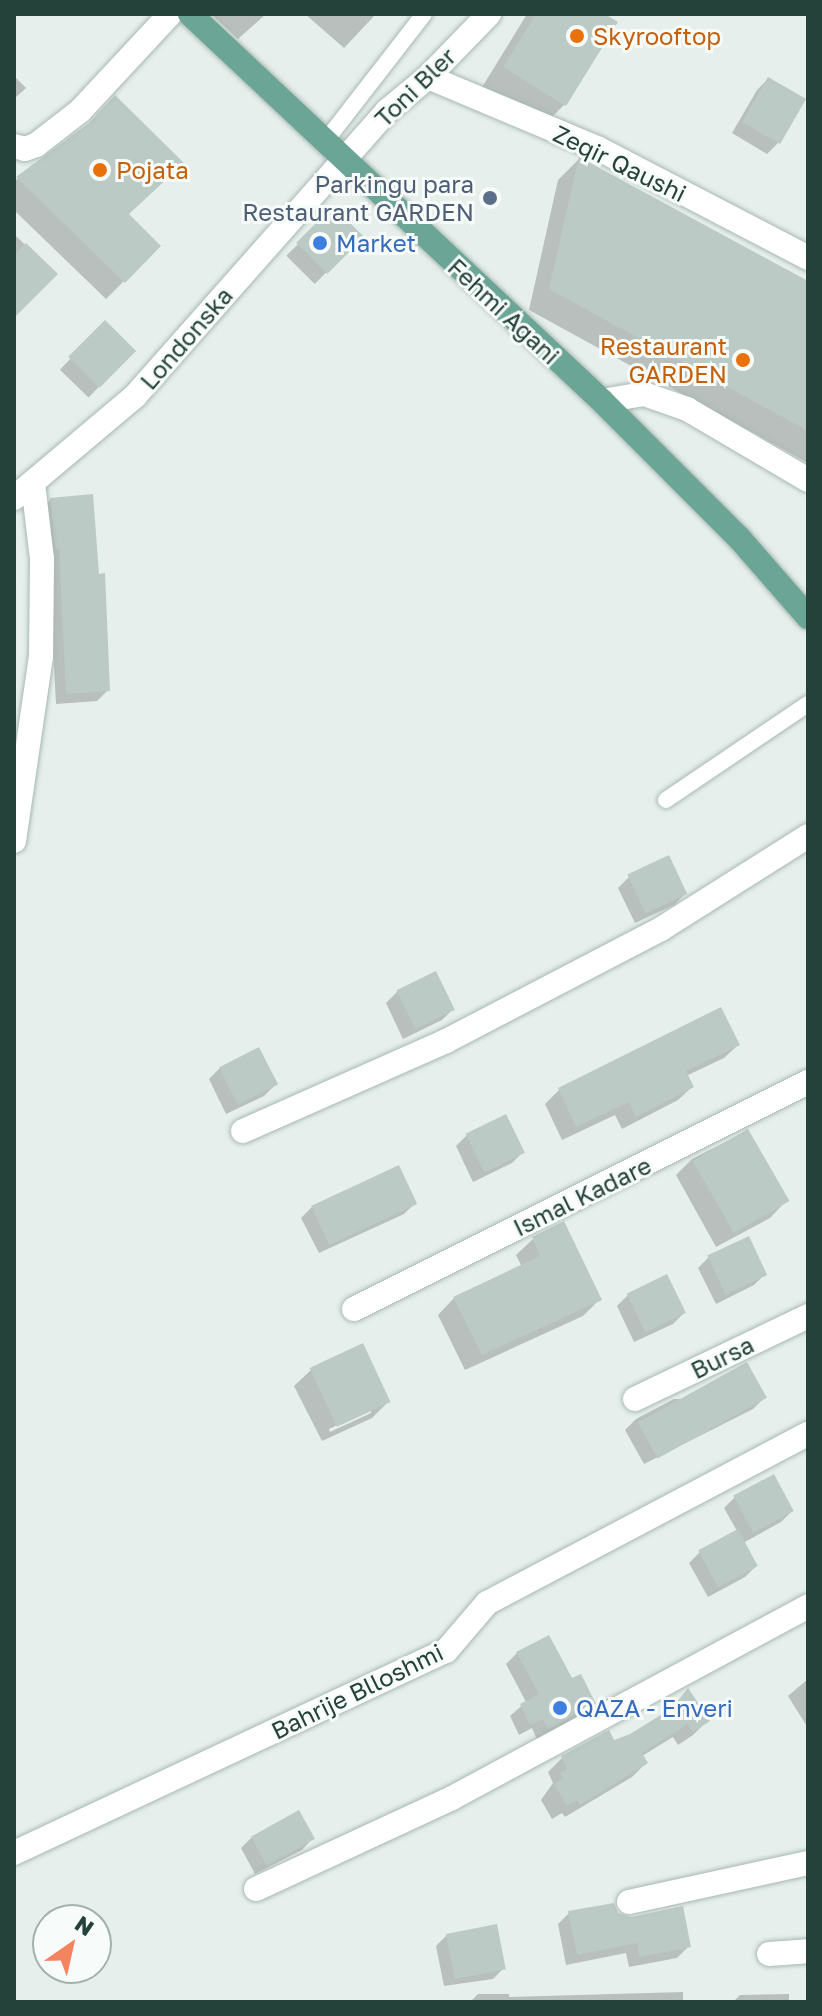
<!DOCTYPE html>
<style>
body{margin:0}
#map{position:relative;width:822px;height:2016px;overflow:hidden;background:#e6efeb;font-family:"Golos Text",sans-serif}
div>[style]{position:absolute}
.shadow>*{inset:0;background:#0003;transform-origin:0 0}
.building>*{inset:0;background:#bbcac4;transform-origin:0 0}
.roads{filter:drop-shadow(0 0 2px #a8b8b2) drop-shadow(0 0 2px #a8b8b2)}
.service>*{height:16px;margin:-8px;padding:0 8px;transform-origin:8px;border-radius:8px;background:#fff}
.minor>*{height:24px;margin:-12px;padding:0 12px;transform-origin:12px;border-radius:12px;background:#fff}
.primary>*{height:24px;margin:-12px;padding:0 12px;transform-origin:12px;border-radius:12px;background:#6aa596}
.dots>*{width:22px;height:22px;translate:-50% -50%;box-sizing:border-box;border:4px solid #f7fbf9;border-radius:50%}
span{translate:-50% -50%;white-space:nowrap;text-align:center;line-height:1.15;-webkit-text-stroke:6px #f7fbf9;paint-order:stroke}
.food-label{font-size:24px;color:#c56008}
.left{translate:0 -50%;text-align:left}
.right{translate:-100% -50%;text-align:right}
.street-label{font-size:24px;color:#24423a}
.service-label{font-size:24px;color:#4e5e75}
.shop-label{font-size:24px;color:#366cbe}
.frame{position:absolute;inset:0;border:16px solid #24423a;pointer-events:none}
.north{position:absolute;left:32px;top:1904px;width:80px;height:80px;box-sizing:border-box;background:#f7fbf9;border:2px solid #a3b1ad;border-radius:50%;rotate:34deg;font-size:22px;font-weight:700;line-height:32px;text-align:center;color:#24423a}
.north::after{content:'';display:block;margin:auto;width:28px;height:36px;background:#f4845f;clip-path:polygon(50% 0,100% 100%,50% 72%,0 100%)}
</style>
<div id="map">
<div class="shadow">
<i style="clip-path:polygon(211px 14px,266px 14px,238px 39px)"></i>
<i style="clip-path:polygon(305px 14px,376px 14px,344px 48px)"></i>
<i style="clip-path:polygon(527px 14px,601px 14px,564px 105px,536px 133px,476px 97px)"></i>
<i style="clip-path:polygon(14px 76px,26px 88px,14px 99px)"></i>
<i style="clip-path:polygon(768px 79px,778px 143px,767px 154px,732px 133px,757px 90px)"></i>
<i style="clip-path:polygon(86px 128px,127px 215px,159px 246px,106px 299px,16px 212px,14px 215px,14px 182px,33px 164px,46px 159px)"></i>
<i style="clip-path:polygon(579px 159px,808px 283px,808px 463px,529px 310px,558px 180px)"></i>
<i style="left:333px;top:209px;width:40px;height:66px;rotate:45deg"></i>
<i style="clip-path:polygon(14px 234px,55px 274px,14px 316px)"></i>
<i style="left:105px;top:323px;width:40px;height:65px;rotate:44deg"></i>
<i style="clip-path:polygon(51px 499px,108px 690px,97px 701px,56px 704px,48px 559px,40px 511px)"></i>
<i style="clip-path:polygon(629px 877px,685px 894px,674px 905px,635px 923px,618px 888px)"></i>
<i style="clip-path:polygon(435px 974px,453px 1009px,442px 1020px,403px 1039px,386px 1003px,397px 992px)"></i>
<i style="clip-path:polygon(738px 1045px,724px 1058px,686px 1076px,692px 1087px,678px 1100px,622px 1129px,615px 1115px,562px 1140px,545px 1104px,559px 1090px)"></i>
<i style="clip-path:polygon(220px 1068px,275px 1085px,264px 1096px,226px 1114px,209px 1079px)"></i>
<i style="clip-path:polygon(747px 1131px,786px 1201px,770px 1218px,716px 1247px,676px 1175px,692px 1159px)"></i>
<i style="clip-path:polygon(467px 1135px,523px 1152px,512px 1163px,473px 1182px,456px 1146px)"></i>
<i style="clip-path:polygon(415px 1203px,404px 1214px,319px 1253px,301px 1218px,312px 1207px)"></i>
<i style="clip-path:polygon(533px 1239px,599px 1300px,583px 1316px,465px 1370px,438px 1315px,454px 1298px,522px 1267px,516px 1255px)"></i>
<i style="clip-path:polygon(709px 1257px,765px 1274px,754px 1285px,716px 1304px,698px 1268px)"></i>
<i style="clip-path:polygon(628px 1295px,684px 1313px,673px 1324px,634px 1342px,617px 1306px)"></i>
<i style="clip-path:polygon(evenodd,362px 1346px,388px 1402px,372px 1418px,322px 1441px,294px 1386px,311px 1370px,362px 1346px,371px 1409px,371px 1413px,330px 1432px,329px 1429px,371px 1409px)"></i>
<i style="clip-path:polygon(764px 1398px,753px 1409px,644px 1464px,625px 1430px,636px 1419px,674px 1399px)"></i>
<i style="clip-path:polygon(735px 1497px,792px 1511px,781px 1522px,743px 1543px,756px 1566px,745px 1577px,708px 1597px,689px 1563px,700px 1552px,737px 1531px,724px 1508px)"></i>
<i style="clip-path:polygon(517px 1653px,571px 1681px,593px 1703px,582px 1714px,537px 1739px,532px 1728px,519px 1735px,510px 1716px,526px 1702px,506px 1664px)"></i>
<i style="clip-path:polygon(808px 1679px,808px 1728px,788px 1696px)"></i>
<i style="clip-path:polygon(688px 1691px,707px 1721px,693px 1735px,678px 1745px,673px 1737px,642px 1756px,646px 1763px,632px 1777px,565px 1817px,562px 1813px,552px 1819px,541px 1800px,553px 1783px,548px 1772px,562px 1758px,631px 1735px,667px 1713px)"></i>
<i style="clip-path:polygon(252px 1837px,312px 1839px,302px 1850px,255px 1874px,241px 1848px)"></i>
<i style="clip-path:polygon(569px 1913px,617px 1914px,688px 1947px,677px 1958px,629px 1967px,626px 1953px,566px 1965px,558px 1924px)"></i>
<i style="clip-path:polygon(447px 1935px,504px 1968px,493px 1979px,444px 1986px,436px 1946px)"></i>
<i style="clip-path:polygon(683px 1992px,683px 2002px,470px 2002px,478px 1994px,509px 1994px,509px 1997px)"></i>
<i style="clip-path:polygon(789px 1994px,789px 2002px,733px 2002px,740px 1995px)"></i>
<i style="left:260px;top:2000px;width:49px;height:3px"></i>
</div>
<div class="building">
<i style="clip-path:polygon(536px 14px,605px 14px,618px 22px,566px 106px,503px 67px)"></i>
<i style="left:768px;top:77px;width:44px;height:52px;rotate:30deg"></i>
<i style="clip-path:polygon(115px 95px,184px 163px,129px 214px,161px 246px,125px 283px,16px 177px,89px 123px)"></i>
<i style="clip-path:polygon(579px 157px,808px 281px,808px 431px,549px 289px)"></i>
<i style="left:333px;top:206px;width:44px;height:52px;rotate:45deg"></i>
<i style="clip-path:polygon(26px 243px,58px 274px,14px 318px,14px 255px)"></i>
<i style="left:105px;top:320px;width:44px;height:52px;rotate:45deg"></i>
<i style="clip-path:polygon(93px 494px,99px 574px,105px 573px,110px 691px,66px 694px,59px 549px,56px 549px,50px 498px)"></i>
<i style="left:669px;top:855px;width:43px;height:46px;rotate:65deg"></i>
<i style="left:436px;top:971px;width:43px;height:44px;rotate:64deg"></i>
<i style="clip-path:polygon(721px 1007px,740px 1045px,686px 1071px,694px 1087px,636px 1117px,629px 1102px,576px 1127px,558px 1088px)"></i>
<i style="left:259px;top:1047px;width:42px;height:45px;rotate:63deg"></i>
<i style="left:506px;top:1114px;width:43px;height:45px;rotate:64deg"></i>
<i style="left:748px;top:1129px;width:83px;height:64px;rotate:60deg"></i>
<i style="left:399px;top:1165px;width:43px;height:97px;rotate:65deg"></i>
<i style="clip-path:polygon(564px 1221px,602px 1300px,482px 1355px,453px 1297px,540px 1256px,532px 1237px)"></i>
<i style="left:749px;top:1236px;width:43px;height:46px;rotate:65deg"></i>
<i style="left:667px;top:1274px;width:43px;height:45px;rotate:64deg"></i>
<i style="left:363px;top:1343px;width:65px;height:59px;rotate:65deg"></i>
<i style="left:747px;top:1362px;width:41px;height:125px;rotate:61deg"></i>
<i style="left:774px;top:1474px;width:42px;height:46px;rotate:62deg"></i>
<i style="left:738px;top:1529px;width:42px;height:45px;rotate:62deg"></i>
<i style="clip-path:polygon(549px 1635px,572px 1678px,581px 1674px,596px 1704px,548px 1729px,543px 1719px,530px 1725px,520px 1704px,539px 1694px,516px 1652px)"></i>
<i style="clip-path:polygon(688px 1688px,710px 1721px,693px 1732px,688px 1724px,642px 1753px,648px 1763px,580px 1805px,577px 1800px,567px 1806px,554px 1784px,563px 1778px,560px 1773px,567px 1769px,561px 1756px,609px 1730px,614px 1740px,630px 1734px,672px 1708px)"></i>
<i style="left:299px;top:1810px;width:33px;height:55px;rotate:61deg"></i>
<i style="clip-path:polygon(614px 1903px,618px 1913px,631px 1917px,683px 1906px,691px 1947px,639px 1957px,637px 1943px,577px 1955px,568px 1911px)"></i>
<i style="left:497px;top:1924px;width:46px;height:52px;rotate:79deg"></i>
</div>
<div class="roads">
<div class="service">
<i style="left:324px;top:143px;width:163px;rotate:-52.2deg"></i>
<i style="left:666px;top:800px;width:171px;rotate:-34.1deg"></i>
</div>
<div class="minor">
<i style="left:428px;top:77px;width:186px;rotate:22.8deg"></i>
<i style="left:599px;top:149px;width:236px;rotate:27.5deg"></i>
<i style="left:14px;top:146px;width:11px;rotate:15deg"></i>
<i style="left:25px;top:149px;width:12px;rotate:-20deg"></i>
<i style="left:36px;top:145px;width:56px;rotate:-37.7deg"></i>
<i style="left:80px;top:111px;width:132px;rotate:-47.1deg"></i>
<i style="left:602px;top:401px;width:43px;rotate:-9.5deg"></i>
<i style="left:644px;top:394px;width:46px;rotate:19.2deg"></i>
<i style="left:687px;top:409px;width:140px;rotate:30.4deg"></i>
<i style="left:14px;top:498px;width:158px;rotate:-40.1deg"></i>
<i style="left:135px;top:396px;width:380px;rotate:-48.5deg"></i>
<i style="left:387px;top:111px;width:53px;rotate:-39.7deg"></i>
<i style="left:428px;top:77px;width:88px;rotate:-45.9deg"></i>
<i style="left:14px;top:841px;width:186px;rotate:-81.7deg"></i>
<i style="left:41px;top:657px;width:98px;rotate:-89.4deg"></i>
<i style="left:42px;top:559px;width:77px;rotate:-96.8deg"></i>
<i style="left:243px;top:1131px;width:222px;rotate:-23.9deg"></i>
<i style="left:446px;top:1041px;width:242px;rotate:-27.5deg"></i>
<i style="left:661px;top:929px;width:174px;rotate:-32.3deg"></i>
<i style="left:354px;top:1309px;width:508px;rotate:-26.57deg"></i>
<i style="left:635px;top:1399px;width:192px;rotate:-25.6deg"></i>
<i style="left:14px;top:1853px;width:477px;rotate:-25.1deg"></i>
<i style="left:446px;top:1651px;width:63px;rotate:-49.5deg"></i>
<i style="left:487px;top:1603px;width:363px;rotate:-27.8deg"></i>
<i style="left:256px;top:1889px;width:216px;rotate:-24.9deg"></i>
<i style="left:452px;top:1798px;width:404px;rotate:-28.3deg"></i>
<i style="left:629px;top:1902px;width:183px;rotate:-12.3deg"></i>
<i style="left:769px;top:1954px;width:39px;rotate:-4deg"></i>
</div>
<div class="primary">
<i style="left:190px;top:14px;width:565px;rotate:43.21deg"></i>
<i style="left:602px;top:401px;width:194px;rotate:45deg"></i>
<i style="left:739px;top:538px;width:105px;rotate:48.9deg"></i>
</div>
</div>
<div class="dots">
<i style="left:577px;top:36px;background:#e8710a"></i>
<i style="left:100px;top:170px;background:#e8710a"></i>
<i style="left:490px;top:198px;background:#5c6f8a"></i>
<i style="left:320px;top:243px;background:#3f7fe0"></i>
<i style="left:743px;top:360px;background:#e8710a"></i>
<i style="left:560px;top:1708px;background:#3f7fe0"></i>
</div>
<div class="food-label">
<span class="left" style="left:593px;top:36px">Skyrooftop</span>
<span class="left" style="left:116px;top:170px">Pojata</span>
<span class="right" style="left:727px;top:360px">Restaurant<br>GARDEN</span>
</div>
<div class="street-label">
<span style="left:415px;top:87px;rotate:-44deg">Toni Bler</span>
<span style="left:620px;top:163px;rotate:26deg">Zeqir Qaushi</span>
<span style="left:504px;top:311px;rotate:43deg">Fehmi Agani</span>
<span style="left:186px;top:338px;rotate:-49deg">Londonska</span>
<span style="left:582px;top:1196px;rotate:-26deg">Ismal Kadare</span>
<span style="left:722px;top:1357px;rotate:-26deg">Bursa</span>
<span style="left:357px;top:1691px;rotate:-26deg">Bahrije Blloshmi</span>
</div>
<div class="service-label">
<span class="right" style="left:474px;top:198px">Parkingu para<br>Restaurant GARDEN</span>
</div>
<div class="shop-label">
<span class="left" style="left:336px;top:243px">Market</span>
<span class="left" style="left:576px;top:1708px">QAZA - Enveri</span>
</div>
<div class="frame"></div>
<div class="north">N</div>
</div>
